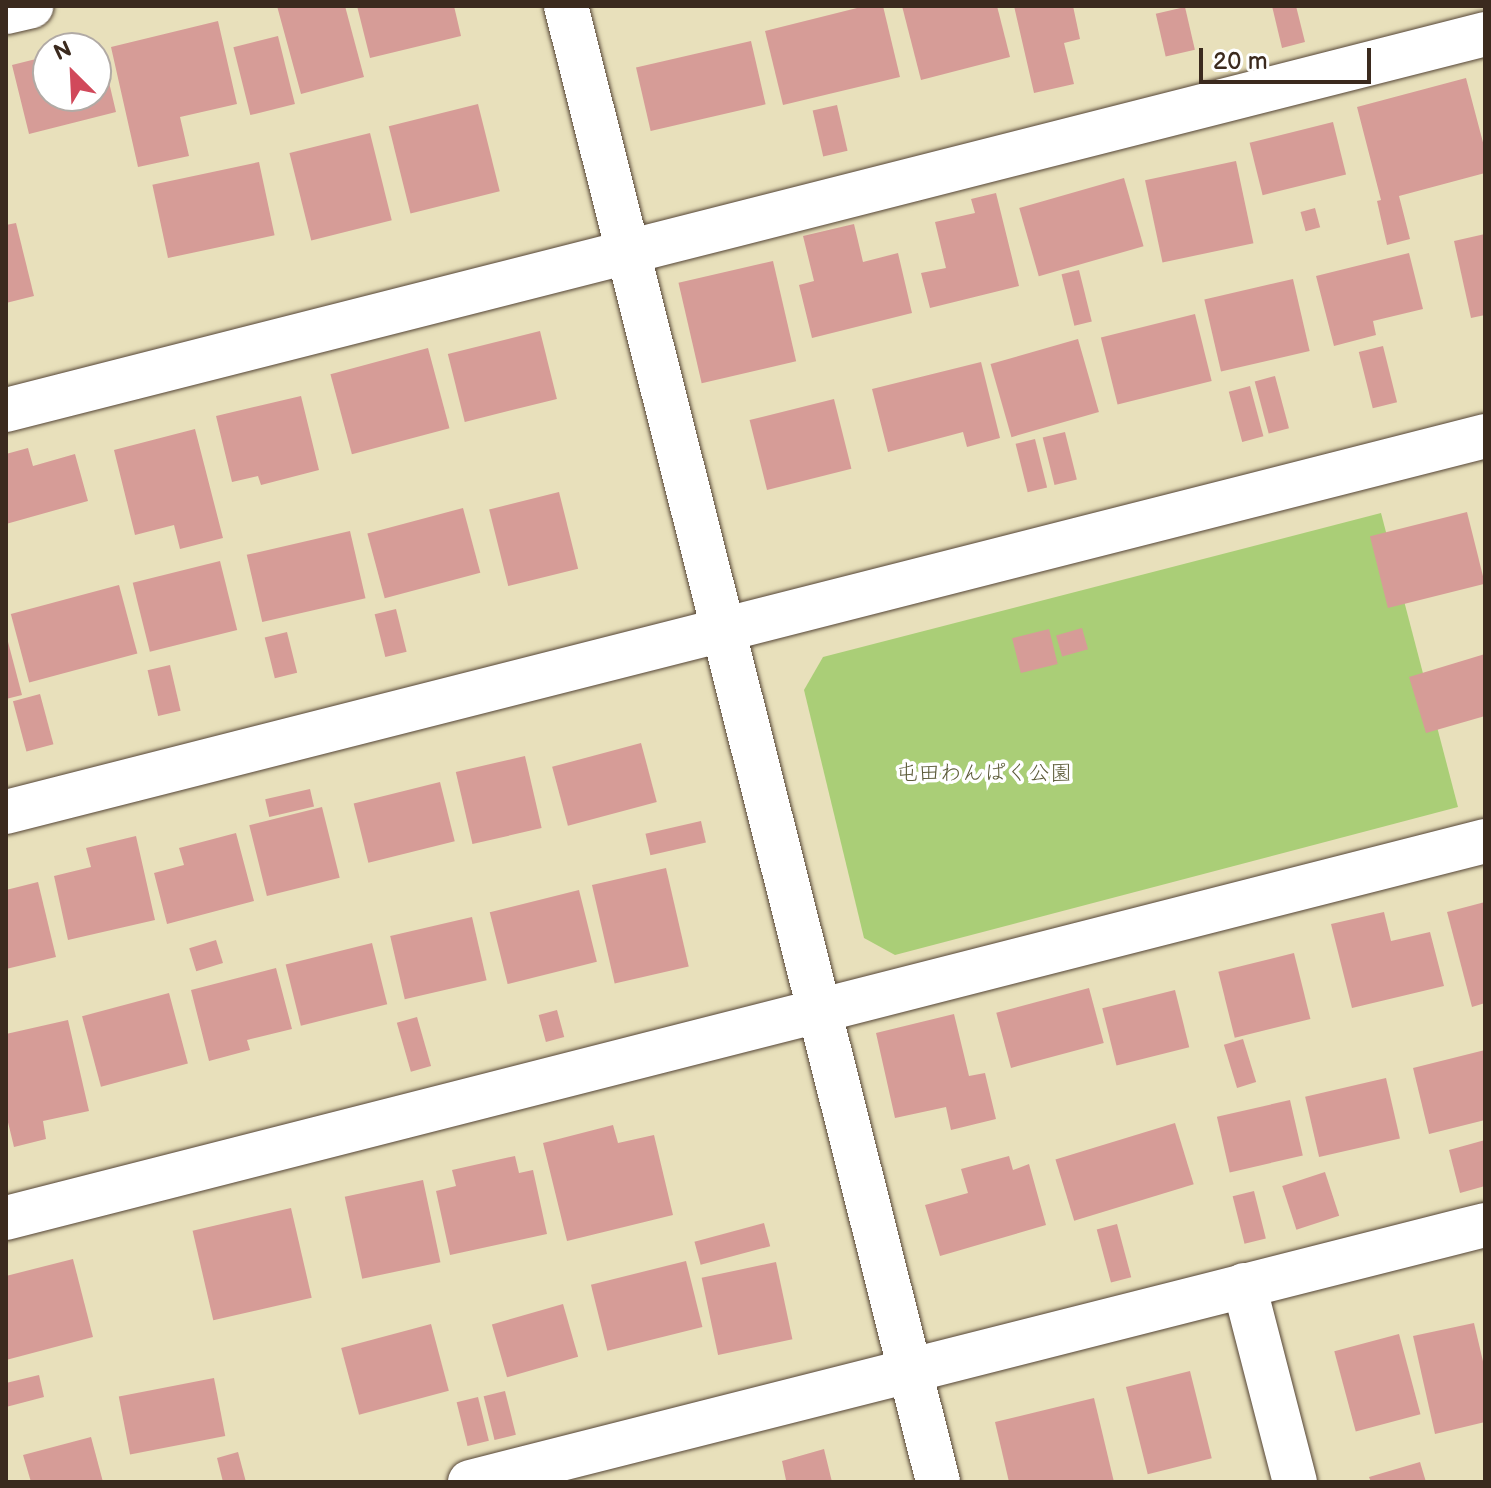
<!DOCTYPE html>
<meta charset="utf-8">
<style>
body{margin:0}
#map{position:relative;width:1491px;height:1488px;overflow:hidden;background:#e8e0bb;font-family:"Balsamiq Sans","Klee One",sans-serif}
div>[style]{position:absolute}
.green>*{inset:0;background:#aace77}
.building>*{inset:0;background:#d69c97;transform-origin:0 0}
.roads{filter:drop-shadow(0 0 2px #554536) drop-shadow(0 0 2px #554536)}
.street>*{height:44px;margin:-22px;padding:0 22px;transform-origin:22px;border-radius:22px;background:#fff}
span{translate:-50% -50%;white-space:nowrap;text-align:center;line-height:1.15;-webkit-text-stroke:7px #fff;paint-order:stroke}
.park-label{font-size:22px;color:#5c5b39}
.frame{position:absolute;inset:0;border:8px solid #3b2a1e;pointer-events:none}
.north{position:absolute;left:32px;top:32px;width:80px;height:80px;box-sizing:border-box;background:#fff;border:2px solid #b1aaa5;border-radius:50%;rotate:336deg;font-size:22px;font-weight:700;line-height:32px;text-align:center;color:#3b2a1e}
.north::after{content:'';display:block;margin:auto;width:28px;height:36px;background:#d1495b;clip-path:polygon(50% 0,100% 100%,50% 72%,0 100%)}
.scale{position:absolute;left:1199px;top:48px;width:172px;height:36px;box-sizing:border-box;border:4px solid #3b2a1e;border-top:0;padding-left:10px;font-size:24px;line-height:28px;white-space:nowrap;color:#3b2a1e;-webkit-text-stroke:6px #fff;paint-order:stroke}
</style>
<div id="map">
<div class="green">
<i style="clip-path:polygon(1381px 513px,1458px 807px,895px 955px,864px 938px,804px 690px,823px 657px)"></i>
</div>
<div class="building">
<i style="clip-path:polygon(277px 6px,345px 6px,364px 77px,301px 94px)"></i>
<i style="clip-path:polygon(357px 6px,454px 6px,461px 36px,370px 58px)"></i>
<i style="clip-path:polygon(865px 6px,883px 6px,900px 77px,783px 105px,765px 31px)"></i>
<i style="clip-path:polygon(902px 6px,997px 6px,1010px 57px,921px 80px)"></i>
<i style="clip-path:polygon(1014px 6px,1073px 6px,1080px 39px,1064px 43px,1074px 84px,1034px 93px)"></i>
<i style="clip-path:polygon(1272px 6px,1296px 6px,1305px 42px,1282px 48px)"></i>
<i style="left:1185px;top:7px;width:44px;height:30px;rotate:77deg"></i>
<i style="clip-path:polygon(218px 21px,237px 104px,180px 117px,189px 156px,138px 167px,111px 47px)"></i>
<i style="left:278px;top:36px;width:70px;height:46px;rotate:76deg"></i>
<i style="left:751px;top:41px;width:65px;height:118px;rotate:77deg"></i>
<i style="clip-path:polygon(100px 44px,116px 112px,29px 134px,12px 65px,48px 56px,48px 96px,96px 96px,96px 48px,86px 47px)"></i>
<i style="clip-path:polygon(1466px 78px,1485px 150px,1485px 173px,1399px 196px,1410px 239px,1387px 245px,1377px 201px,1381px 200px,1357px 107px)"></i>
<i style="left:478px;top:104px;width:90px;height:92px;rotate:76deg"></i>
<i style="left:837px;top:105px;width:47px;height:25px;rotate:77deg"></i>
<i style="left:1333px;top:122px;width:54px;height:86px;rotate:76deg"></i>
<i style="left:370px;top:133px;width:90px;height:83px;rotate:76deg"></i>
<i style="left:1236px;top:161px;width:84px;height:93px;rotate:78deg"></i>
<i style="left:259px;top:162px;width:75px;height:109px;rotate:78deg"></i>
<i style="left:1124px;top:178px;width:71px;height:109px;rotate:74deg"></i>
<i style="clip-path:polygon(996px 193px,1019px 286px,930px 308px,921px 273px,946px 268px,935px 222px,975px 213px,971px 199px)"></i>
<i style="left:1315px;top:208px;width:20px;height:15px;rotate:75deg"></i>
<i style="clip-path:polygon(16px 223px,34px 296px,6px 303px,6px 225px)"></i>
<i style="clip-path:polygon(854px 224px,863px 262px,898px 253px,912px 313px,812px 338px,799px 285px,814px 281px,803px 236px)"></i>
<i style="clip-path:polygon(1485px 234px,1485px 315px,1471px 318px,1454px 241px)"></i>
<i style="clip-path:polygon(1409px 253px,1423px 309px,1373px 321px,1376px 335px,1334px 346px,1316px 276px)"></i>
<i style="left:773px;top:261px;width:103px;height:97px;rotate:77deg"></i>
<i style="left:1079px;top:270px;width:53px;height:18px;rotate:76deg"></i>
<i style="left:1293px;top:279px;width:74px;height:91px;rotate:77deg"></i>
<i style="left:1195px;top:314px;width:69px;height:97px;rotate:76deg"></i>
<i style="left:540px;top:331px;width:70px;height:95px;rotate:76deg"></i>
<i style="left:1078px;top:339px;width:76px;height:91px;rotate:74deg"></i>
<i style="left:1383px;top:346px;width:58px;height:25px;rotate:76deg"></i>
<i style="left:428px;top:348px;width:83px;height:101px;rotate:75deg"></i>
<i style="clip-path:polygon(981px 362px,1000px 438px,967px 447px,963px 432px,888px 452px,872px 389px)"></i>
<i style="left:1275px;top:376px;width:54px;height:21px;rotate:75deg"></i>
<i style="left:1250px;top:386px;width:52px;height:22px;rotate:75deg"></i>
<i style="clip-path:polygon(301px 396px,319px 470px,261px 485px,258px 476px,232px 482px,216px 416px)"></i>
<i style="left:834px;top:399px;width:72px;height:87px;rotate:76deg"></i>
<i style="clip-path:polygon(195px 429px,223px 538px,180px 549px,174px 525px,135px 535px,114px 450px)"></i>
<i style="left:1065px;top:432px;width:49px;height:23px;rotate:76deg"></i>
<i style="left:1035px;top:439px;width:50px;height:20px;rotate:76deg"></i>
<i style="clip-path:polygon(28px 448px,33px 466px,75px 454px,88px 501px,6px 524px,6px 454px)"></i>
<i style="left:559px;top:492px;width:79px;height:72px;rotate:76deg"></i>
<i style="left:463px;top:508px;width:67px;height:99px;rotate:75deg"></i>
<i style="left:1467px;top:512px;width:74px;height:100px;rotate:76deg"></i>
<i style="left:350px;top:531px;width:69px;height:106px;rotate:77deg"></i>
<i style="left:220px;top:561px;width:71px;height:90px;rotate:76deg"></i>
<i style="left:119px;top:585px;width:71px;height:112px;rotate:75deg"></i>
<i style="left:396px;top:609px;width:44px;height:22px;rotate:76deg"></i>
<i style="left:1082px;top:628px;width:22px;height:27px;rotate:74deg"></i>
<i style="left:1049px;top:629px;width:36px;height:38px;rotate:76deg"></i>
<i style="left:287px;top:632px;width:42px;height:23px;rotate:76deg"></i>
<i style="clip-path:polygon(7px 638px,22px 695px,6px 699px,6px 639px)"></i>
<i style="clip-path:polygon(1485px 654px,1485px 716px,1426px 733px,1409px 677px)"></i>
<i style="left:170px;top:665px;width:47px;height:23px;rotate:77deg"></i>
<i style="left:40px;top:694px;width:52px;height:28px;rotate:75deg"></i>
<i style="left:641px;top:743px;width:61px;height:92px;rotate:75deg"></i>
<i style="left:525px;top:756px;width:74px;height:71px;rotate:77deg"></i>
<i style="left:440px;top:782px;width:61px;height:89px;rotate:76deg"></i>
<i style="left:310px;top:789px;width:18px;height:46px;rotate:77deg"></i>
<i style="left:322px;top:807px;width:73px;height:75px;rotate:76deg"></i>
<i style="left:701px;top:821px;width:22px;height:57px;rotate:77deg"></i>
<i style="clip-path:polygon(236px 833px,254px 901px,167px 924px,154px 873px,184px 865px,179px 848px)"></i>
<i style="clip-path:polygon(136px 836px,155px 920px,68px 940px,54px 876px,91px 867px,86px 848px)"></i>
<i style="left:666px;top:868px;width:101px;height:76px;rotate:77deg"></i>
<i style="clip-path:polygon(38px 882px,56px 957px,6px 969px,6px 890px)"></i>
<i style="left:579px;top:890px;width:74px;height:92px;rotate:76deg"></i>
<i style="clip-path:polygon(1485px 902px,1485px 1003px,1472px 1007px,1447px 912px)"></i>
<i style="clip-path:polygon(1384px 912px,1391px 941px,1430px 932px,1444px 986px,1352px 1008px,1331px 924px)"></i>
<i style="left:472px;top:917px;width:65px;height:84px;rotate:77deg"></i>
<i style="left:216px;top:940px;width:24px;height:28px;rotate:73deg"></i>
<i style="left:372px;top:943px;width:63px;height:89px;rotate:76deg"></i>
<i style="left:1294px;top:953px;width:68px;height:78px;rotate:76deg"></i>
<i style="clip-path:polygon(276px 968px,292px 1029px,247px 1040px,250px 1050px,209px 1061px,191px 990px)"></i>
<i style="left:1089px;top:988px;width:57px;height:96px;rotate:75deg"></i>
<i style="left:1175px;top:990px;width:59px;height:75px;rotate:76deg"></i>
<i style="left:169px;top:993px;width:73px;height:90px;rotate:75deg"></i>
<i style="left:557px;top:1010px;width:28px;height:19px;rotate:75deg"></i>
<i style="clip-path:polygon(954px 1014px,969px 1076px,985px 1073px,996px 1119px,951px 1130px,946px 1107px,895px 1118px,876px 1033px)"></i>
<i style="left:417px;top:1017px;width:51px;height:21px;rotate:74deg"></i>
<i style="clip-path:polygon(68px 1020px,89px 1111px,43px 1121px,46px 1139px,14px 1147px,6px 1114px,6px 1034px)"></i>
<i style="left:1243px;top:1039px;width:45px;height:20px;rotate:73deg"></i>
<i style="clip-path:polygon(1485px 1050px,1485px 1120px,1429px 1134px,1413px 1068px)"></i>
<i style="left:1386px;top:1078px;width:62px;height:83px;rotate:77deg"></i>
<i style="left:1290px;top:1100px;width:57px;height:75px;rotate:77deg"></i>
<i style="left:1175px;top:1123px;width:64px;height:125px;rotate:73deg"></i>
<i style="clip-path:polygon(613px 1125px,618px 1143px,654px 1135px,673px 1215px,567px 1241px,543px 1143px)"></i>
<i style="clip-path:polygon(1485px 1140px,1485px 1186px,1460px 1193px,1449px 1150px)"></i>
<i style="clip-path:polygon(515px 1156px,519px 1173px,533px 1170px,547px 1234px,450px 1255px,436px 1191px,456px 1186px,452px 1170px)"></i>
<i style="clip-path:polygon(1009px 1156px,1013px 1170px,1029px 1164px,1046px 1225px,940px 1256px,925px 1205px,968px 1193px,961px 1169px)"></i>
<i style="left:1325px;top:1172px;width:46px;height:45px;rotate:72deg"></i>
<i style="left:423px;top:1180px;width:84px;height:80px;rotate:78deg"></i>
<i style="left:1254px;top:1191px;width:49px;height:22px;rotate:76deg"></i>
<i style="left:291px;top:1208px;width:92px;height:101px;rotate:77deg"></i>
<i style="left:764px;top:1223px;width:24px;height:72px;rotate:75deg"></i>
<i style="left:1117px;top:1224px;width:55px;height:21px;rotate:75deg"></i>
<i style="clip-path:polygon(73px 1259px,93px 1337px,6px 1360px,6px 1276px)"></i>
<i style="left:686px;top:1261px;width:68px;height:98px;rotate:76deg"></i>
<i style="left:776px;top:1262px;width:79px;height:76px;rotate:78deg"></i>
<i style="left:563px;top:1304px;width:55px;height:74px;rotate:74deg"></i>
<i style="clip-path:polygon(1474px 1323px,1485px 1370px,1485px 1422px,1435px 1434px,1413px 1336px)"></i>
<i style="left:431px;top:1324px;width:69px;height:93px;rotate:75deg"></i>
<i style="left:1399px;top:1334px;width:83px;height:67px;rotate:75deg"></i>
<i style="left:1190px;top:1371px;width:90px;height:66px;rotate:76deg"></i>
<i style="clip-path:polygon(39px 1375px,44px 1397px,6px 1407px,6px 1383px)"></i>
<i style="left:214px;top:1378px;width:59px;height:97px;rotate:79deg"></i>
<i style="left:505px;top:1391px;width:45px;height:22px;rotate:76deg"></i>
<i style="left:478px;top:1397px;width:45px;height:22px;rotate:76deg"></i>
<i style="clip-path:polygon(1094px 1398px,1114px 1482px,1009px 1482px,995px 1422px)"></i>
<i style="clip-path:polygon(91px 1437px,103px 1482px,31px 1482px,23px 1455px)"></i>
<i style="clip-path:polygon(824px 1449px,832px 1482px,781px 1482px,786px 1480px,782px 1461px)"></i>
<i style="clip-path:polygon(238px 1452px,246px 1482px,223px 1482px,217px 1458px)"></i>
<i style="clip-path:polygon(1420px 1462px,1426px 1482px,1371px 1482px,1369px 1477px)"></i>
</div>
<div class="roads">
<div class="street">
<i style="left:566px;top:6px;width:1522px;rotate:75.85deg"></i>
<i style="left:6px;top:12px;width:26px;rotate:-13deg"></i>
<i style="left:6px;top:410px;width:1526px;rotate:-14.26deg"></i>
<i style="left:6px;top:812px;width:1526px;rotate:-14.26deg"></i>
<i style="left:6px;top:1218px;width:1526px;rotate:-14.3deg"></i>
<i style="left:1244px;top:1285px;width:203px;rotate:75.5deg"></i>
<i style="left:470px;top:1482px;width:1047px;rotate:-14.21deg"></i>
</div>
</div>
<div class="park-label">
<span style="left:984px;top:774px">屯田わんぱく公園</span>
</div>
<div class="frame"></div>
<div class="north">N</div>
<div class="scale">20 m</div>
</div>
